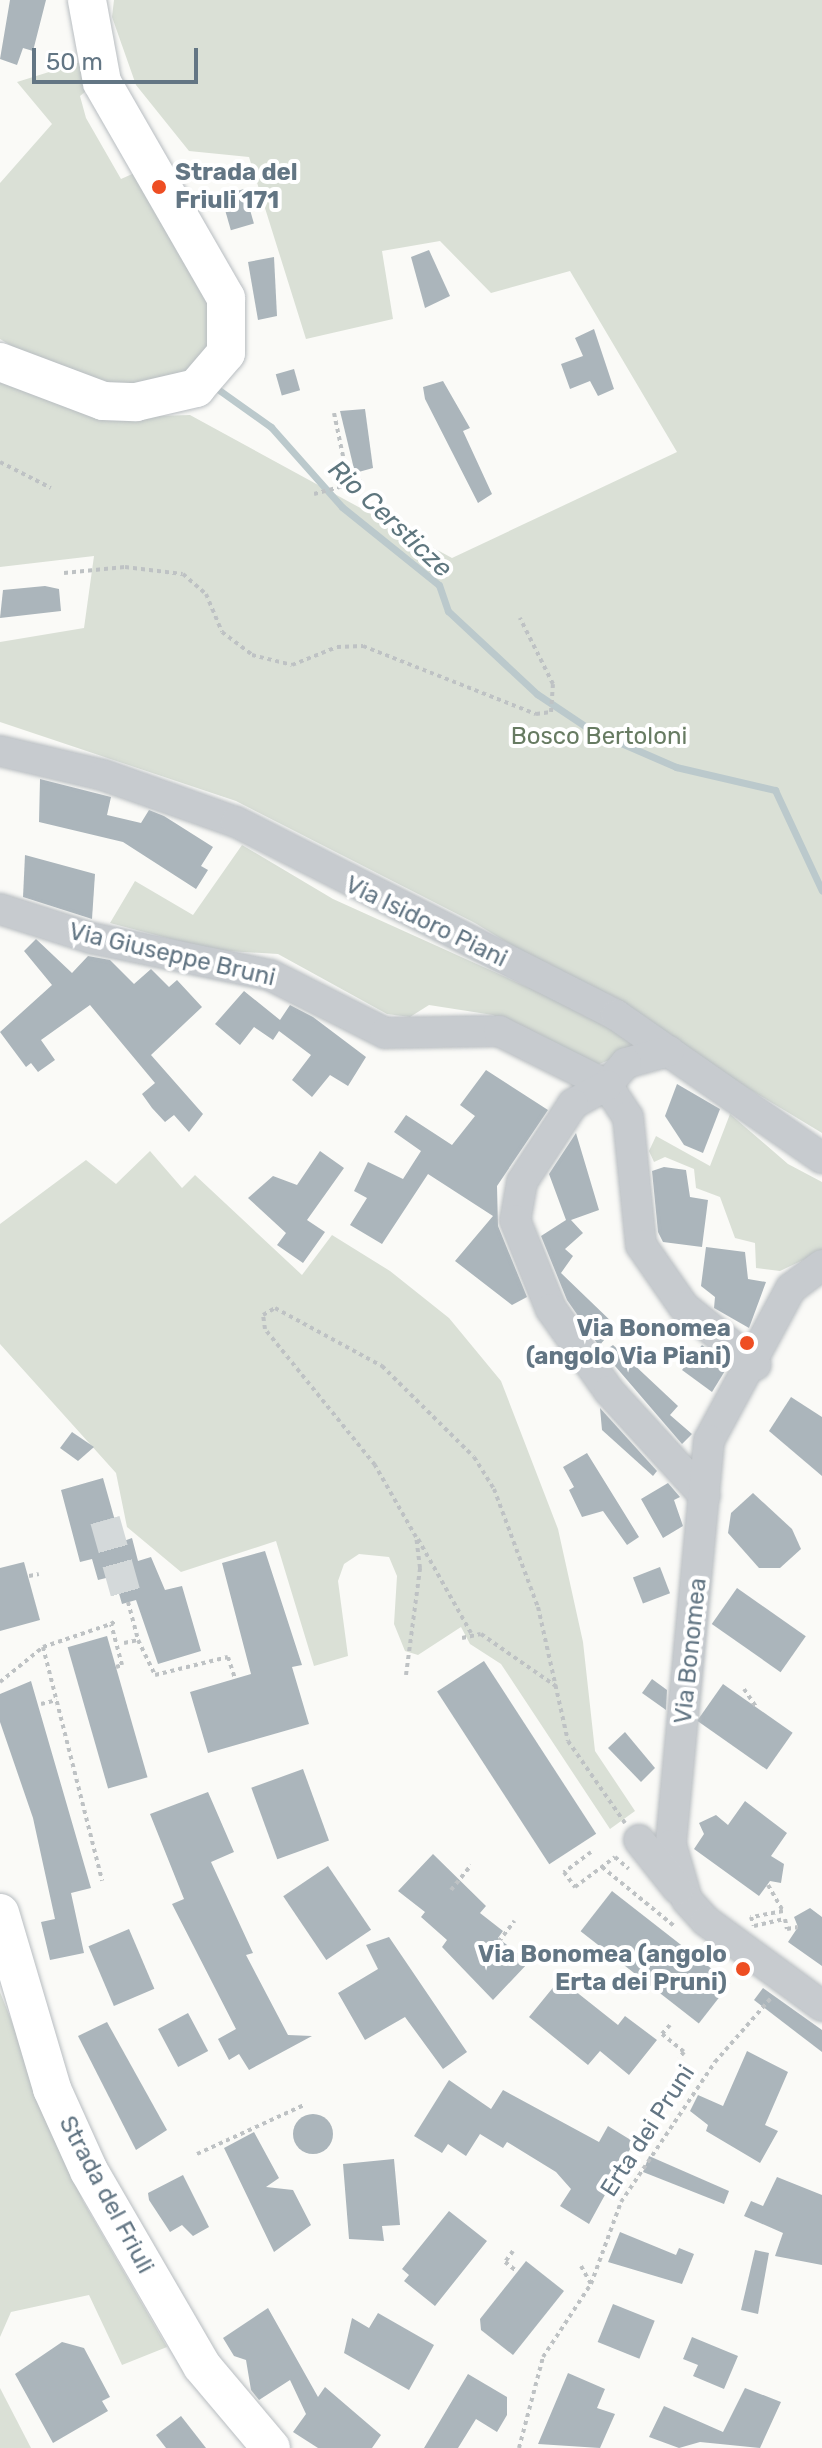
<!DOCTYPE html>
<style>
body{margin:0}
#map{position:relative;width:822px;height:2448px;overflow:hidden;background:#fafaf7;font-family:Rubik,sans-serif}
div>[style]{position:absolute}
.green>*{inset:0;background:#dae0d6}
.stream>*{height:7px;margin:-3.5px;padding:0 3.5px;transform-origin:3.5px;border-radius:3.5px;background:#bbc9cc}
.building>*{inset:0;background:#abb5bb;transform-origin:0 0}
.round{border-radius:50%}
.minor-tunnel>*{height:30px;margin-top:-15px;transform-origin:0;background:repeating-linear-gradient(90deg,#d4d9da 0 30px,transparent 0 45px)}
.path>*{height:4px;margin-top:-2px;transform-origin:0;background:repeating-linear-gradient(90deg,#bec2c4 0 4px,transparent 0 8px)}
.roads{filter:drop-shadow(0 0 2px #b8bdc1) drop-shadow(0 0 2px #b8bdc1)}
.minor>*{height:30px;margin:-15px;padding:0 15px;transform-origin:15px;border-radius:15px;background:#c7cbcf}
.major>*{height:38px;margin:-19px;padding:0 19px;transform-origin:19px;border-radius:19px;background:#fff}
.dots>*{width:22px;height:22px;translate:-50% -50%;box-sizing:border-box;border:4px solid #fff;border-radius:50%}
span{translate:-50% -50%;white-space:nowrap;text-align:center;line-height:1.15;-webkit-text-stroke:8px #fff;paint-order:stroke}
.poi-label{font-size:24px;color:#637684;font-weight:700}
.left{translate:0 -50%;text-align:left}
.right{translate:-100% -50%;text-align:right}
.park-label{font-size:24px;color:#677b62}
.street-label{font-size:24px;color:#637684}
.water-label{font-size:26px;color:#5e767e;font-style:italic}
.scale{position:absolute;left:32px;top:48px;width:166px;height:36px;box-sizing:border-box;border:4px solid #637684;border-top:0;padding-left:10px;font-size:24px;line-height:28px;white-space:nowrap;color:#637684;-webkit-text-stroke:6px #fff;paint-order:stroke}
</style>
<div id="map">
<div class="green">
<i style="clip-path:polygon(114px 0,822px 0,822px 1133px,475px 923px,236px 801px,0 722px,0 642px,84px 628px,94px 556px,0 567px,0 371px,125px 417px,190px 415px,452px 558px,677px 452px,570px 271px,491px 293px,440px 241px,382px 251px,393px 319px,306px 339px,249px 157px,189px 151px,136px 85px,112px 17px)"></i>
<i style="clip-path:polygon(81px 62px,90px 88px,80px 96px,86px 118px,121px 179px,139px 171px,208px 286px,208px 354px,183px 379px,119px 387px,45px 366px,0 339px,0 183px,52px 124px,17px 82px)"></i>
<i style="clip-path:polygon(242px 845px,333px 899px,574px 1008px,641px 1047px,597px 1065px,493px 1015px,429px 1005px,410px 1017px,387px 1014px,278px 954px,213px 950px,110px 923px,135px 881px,193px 915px)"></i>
<i style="clip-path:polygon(730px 1114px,788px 1164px,822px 1182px,822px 1251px,780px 1271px,756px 1268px,755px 1243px,735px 1238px,720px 1197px,696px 1188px,694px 1169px,665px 1157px,654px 1162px,649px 1151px,656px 1136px,710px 1166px)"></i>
<i style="clip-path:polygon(150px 1151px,182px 1188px,195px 1175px,302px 1275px,332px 1235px,390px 1271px,449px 1318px,501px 1381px,558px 1529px,583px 1642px,595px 1751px,635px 1811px,610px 1829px,501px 1664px,470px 1644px,461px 1627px,418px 1655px,405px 1651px,394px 1624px,397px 1576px,389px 1557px,359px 1554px,344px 1564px,338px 1581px,348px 1656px,314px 1666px,276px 1541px,181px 1572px,127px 1527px,116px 1473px,0 1344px,0 1224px,86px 1160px,116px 1184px)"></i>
<i style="clip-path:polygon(0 1992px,83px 2201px,167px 2347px,122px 2365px,89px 2295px,11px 2312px,0 2337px)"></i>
<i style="clip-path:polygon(0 2388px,31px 2448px,0 2448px)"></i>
</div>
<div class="stream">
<i style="left:219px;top:390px;width:64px;rotate:35.4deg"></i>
<i style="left:271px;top:427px;width:107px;rotate:48.4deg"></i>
<i style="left:342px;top:507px;width:124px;rotate:38.8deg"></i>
<i style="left:439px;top:585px;width:28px;rotate:71deg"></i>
<i style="left:448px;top:611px;width:122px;rotate:43deg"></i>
<i style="left:537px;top:694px;width:65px;rotate:33.7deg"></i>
<i style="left:591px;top:730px;width:93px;rotate:23.5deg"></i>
<i style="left:676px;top:767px;width:102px;rotate:13.1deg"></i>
<i style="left:775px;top:790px;width:111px;rotate:65deg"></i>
</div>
<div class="building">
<i style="clip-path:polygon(10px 0,46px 0,33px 51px,23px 48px,17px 65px,0 59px)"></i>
<i style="left:244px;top:189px;width:36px;height:24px;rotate:74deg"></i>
<i style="clip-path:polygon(429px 250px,450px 296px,425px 308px,411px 257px)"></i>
<i style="clip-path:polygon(274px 257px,277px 316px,258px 320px,248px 262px)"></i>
<i style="clip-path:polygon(594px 329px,614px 389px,598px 396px,590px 381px,570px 389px,561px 364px,583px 356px,575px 338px)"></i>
<i style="left:294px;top:369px;width:22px;height:19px;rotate:74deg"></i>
<i style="clip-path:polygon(443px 381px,470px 428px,463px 431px,492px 494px,478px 503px,425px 399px,423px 387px)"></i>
<i style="clip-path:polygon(365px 409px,373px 468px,355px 473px,340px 411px)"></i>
<i style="clip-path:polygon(45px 586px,59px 589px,61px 611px,0 618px,3px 590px)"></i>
<i style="clip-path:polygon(40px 779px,111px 797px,107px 815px,141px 823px,149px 810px,164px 816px,213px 847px,201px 866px,208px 870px,196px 889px,123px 842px,39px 822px)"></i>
<i style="clip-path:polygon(25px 855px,95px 874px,92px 919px,23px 897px)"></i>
<i style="clip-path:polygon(36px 939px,72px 973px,88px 956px,110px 960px,134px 984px,151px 969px,169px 987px,177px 980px,202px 1007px,151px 1055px,203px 1114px,189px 1132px,174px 1115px,165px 1122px,152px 1108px,142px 1094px,155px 1083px,90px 1005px,41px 1040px,55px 1060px,38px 1072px,31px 1063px,26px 1067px,0 1032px,52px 985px,24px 951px)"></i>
<i style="clip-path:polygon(244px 991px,280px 1020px,290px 1005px,313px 1017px,366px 1057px,348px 1086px,330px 1075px,312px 1097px,292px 1080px,311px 1055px,279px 1031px,273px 1040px,254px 1027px,240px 1045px,215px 1024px)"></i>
<i style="clip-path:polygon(486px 1070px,548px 1110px,497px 1186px,498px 1226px,527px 1297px,512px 1305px,455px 1261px,493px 1216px,428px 1174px,382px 1244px,350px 1225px,367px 1198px,354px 1191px,368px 1162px,403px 1179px,421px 1151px,394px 1132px,406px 1115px,452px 1145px,475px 1116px,460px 1105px)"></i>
<i style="clip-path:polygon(677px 1084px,720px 1109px,703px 1153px,684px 1145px,665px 1116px)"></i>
<i style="clip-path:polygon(576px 1133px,599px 1210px,571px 1220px,583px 1233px,565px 1249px,573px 1256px,561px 1273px,616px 1326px,599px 1346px,567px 1300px,541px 1236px,566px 1220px,549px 1174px)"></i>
<i style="clip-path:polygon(320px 1151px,344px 1168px,307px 1220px,325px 1232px,303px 1263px,277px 1245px,286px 1233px,248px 1198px,273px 1176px,297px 1185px)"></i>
<i style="clip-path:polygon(664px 1167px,686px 1170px,690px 1197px,708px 1200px,702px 1247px,663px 1242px,658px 1232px,652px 1171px)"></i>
<i style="clip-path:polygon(706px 1247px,745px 1252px,748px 1279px,766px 1282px,749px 1328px,714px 1308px,715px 1297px,701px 1286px)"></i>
<i style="clip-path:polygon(613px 1345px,678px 1406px,670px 1415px,692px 1434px,682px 1444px,603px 1352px)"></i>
<i style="clip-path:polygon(702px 1345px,728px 1366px,712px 1392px,682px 1370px)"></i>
<i style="clip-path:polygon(791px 1397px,822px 1417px,822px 1476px,769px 1431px)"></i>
<i style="clip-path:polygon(600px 1408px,657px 1471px,653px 1476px,602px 1430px)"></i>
<i style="clip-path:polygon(72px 1432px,94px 1447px,78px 1461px,60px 1448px)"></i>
<i style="clip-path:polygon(587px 1453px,639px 1537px,627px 1545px,603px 1511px,582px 1517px,569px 1490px,574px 1487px,563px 1467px)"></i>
<i style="clip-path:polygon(103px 1478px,121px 1542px,132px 1538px,138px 1561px,151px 1557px,165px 1590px,182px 1586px,201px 1651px,158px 1664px,136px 1600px,122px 1604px,114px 1576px,98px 1580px,92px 1559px,80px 1562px,61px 1490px)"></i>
<i style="clip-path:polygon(668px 1483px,680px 1497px,674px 1500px,683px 1526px,663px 1538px,641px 1499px)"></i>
<i style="clip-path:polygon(753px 1493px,792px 1529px,801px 1549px,780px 1568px,759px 1568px,728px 1533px,731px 1513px)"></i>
<i style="clip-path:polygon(265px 1551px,302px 1665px,292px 1667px,309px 1724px,208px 1753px,190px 1692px,251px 1674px,222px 1563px)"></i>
<i style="clip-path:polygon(24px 1562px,40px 1620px,0 1631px,0 1568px)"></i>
<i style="left:660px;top:1567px;width:28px;height:29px;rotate:69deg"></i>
<i style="left:737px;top:1588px;width:84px;height:44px;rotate:35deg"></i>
<i style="left:107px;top:1636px;width:147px;height:41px;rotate:74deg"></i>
<i style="left:484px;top:1661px;width:206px;height:56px;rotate:57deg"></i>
<i style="clip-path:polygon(652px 1679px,667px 1690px,666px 1710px,642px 1693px)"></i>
<i style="clip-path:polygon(31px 1681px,91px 1888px,71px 1893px,84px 1953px,50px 1960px,41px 1922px,55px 1919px,33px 1818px,0 1722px,0 1694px)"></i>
<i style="left:723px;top:1684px;width:85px;height:45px;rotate:35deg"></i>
<i style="clip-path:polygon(625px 1732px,655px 1768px,641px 1782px,608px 1748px)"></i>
<i style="left:303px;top:1769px;width:76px;height:55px;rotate:70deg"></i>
<i style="clip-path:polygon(208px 1792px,234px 1852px,211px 1862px,253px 1953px,246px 1955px,288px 2035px,312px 2036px,249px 2070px,239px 2054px,229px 2060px,218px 2039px,236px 2029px,172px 1904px,184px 1899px,150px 1814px)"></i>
<i style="clip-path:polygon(745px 1801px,787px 1833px,771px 1856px,784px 1864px,781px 1883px,770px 1881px,759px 1896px,694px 1849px,704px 1834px,699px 1823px,716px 1815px,728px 1825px)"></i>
<i style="clip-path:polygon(433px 1854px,486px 1906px,480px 1913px,503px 1931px,498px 1938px,529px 1962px,493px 2000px,442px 1947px,447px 1940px,421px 1917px,425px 1912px,398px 1891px)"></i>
<i style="left:328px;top:1866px;width:77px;height:54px;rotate:56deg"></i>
<i style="left:612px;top:1891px;width:150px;height:51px;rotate:38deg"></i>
<i style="clip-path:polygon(810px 1908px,822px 1917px,822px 1966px,788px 1942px,798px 1927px,794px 1917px)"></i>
<i style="left:129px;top:1929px;width:65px;height:44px;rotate:67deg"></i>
<i style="clip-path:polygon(389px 1937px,467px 2052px,443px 2069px,405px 2017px,365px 2040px,338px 1993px,378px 1969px,366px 1945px)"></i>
<i style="clip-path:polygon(560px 1979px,618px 2025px,625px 2016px,657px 2040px,629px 2075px,600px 2051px,588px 2065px,529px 2017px)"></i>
<i style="clip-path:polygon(763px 1988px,822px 2030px,822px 2052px,754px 2000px)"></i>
<i style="left:188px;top:2013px;width:43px;height:34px;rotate:62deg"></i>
<i style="clip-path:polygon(107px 2022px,167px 2130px,136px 2150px,78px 2036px)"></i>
<i style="clip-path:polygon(747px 2051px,788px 2072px,765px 2125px,778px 2131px,760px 2163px,706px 2131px,708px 2125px,690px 2111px,698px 2095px,723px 2106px)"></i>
<i style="clip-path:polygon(449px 2080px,491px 2109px,503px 2090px,599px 2142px,608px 2126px,634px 2142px,589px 2224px,560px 2206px,571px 2189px,556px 2172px,507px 2142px,503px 2148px,480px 2134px,466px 2156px,448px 2144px,442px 2153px,414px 2136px)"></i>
<i class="round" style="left:293px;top:2114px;width:40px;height:40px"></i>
<i style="clip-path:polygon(254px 2132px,279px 2178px,266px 2187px,293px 2190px,311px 2225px,274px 2252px,224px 2148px)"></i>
<i style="clip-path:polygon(649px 2156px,729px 2191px,724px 2204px,643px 2172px)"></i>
<i style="clip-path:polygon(394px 2159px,400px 2225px,382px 2226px,384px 2241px,349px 2239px,343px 2164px)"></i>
<i style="clip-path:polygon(183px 2175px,209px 2227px,193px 2236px,182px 2225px,170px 2232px,149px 2200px,148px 2193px)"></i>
<i style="clip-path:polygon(777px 2177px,822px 2195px,822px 2265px,775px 2256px,783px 2233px,744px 2216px,751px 2201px,763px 2206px)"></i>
<i style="clip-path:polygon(449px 2211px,487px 2241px,435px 2306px,404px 2281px,409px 2275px,402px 2269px)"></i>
<i style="clip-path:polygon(620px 2232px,676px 2255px,679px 2248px,694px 2254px,682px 2284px,608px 2262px)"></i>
<i style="clip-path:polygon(755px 2250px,769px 2253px,758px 2314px,741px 2310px)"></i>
<i style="clip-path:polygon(526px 2261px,564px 2291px,513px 2355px,481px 2330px,480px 2319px)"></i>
<i style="left:613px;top:2304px;width:45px;height:41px;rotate:22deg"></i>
<i style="clip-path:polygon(268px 2308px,318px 2397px,325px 2387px,381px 2435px,372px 2448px,318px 2448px,293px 2432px,306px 2414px,290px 2380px,259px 2400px,251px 2390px,246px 2360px,234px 2356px,223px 2338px)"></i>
<i style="clip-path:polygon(378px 2313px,434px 2345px,409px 2390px,344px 2353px,352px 2318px,369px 2328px)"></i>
<i style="clip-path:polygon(692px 2337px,738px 2356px,724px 2389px,693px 2376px,698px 2365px,683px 2359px)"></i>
<i style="clip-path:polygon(62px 2342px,84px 2348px,110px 2397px,102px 2401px,108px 2411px,53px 2443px,15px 2374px)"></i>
<i style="clip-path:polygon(568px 2373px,605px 2389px,597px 2408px,615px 2414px,600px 2448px,538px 2444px)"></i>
<i style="clip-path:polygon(468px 2374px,507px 2397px,507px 2415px,497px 2432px,476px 2419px,458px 2448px,424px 2448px)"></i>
<i style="clip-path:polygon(745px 2388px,781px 2402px,760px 2448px,700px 2442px,679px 2448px,649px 2437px,664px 2406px,723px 2432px)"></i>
<i style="clip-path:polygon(181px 2416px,206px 2448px,166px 2448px,156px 2435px)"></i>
</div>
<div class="minor-tunnel">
<i style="left:105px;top:1520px;width:85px;rotate:74.3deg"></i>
</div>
<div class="path">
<i style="left:334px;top:413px;width:74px;rotate:78.2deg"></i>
<i style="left:0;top:462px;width:57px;rotate:27deg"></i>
<i style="left:314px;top:494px;width:50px;rotate:-15.2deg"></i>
<i style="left:64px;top:573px;width:61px;rotate:-5.6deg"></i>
<i style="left:125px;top:567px;width:58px;rotate:6.9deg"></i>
<i style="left:183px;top:574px;width:30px;rotate:41deg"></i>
<i style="left:206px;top:594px;width:41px;rotate:67.2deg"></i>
<i style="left:222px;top:632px;width:38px;rotate:37deg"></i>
<i style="left:252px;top:655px;width:41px;rotate:14deg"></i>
<i style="left:292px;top:665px;width:48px;rotate:-21.8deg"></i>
<i style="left:337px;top:647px;width:26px;rotate:-2deg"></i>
<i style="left:363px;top:646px;width:186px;rotate:21.5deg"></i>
<i style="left:536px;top:714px;width:15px;rotate:-8deg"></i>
<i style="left:551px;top:712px;width:28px;rotate:-86deg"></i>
<i style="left:553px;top:684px;width:74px;rotate:-116.6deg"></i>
<i style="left:418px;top:1539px;width:108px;rotate:60.6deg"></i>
<i style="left:29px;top:1576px;width:10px;rotate:-11deg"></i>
<i style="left:128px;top:1602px;width:39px;rotate:75deg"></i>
<i style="left:462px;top:1638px;width:19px;rotate:-12deg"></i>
<i style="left:481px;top:1634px;width:93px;rotate:34.9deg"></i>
<i style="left:124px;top:1643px;width:14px;rotate:-12deg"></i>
<i style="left:138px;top:1640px;width:39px;rotate:64deg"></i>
<i style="left:155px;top:1675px;width:75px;rotate:-13.9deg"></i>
<i style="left:228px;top:1657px;width:23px;rotate:72deg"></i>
<i style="left:43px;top:1647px;width:241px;rotate:75.8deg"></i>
<i style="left:116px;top:1667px;width:6px;rotate:-18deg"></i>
<i style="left:122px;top:1665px;width:42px;rotate:-105deg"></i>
<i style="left:111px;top:1624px;width:7px;rotate:-34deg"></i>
<i style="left:406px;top:1675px;width:108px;rotate:-82.5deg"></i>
<i style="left:420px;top:1568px;width:31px;rotate:-97deg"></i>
<i style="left:416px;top:1537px;width:83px;rotate:-119.7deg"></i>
<i style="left:375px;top:1465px;width:175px;rotate:-129deg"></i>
<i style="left:265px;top:1329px;width:14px;rotate:-98deg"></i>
<i style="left:263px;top:1315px;width:14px;rotate:-30deg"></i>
<i style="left:275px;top:1308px;width:122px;rotate:28.5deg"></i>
<i style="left:382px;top:1366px;width:129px;rotate:44.7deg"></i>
<i style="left:474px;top:1457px;width:38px;rotate:58deg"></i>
<i style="left:494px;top:1489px;width:126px;rotate:69.6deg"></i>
<i style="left:538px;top:1607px;width:137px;rotate:77.4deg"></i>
<i style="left:568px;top:1741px;width:100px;rotate:55.2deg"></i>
<i style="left:0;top:1682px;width:55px;rotate:-39.1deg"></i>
<i style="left:43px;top:1647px;width:72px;rotate:-18.7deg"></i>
<i style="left:744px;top:1689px;width:22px;rotate:56deg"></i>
<i style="left:41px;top:1704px;width:16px;rotate:-14deg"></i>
<i style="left:591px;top:1852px;width:34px;rotate:143deg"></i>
<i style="left:564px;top:1872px;width:19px;rotate:54deg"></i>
<i style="left:575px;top:1887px;width:50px;rotate:-36.9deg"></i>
<i style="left:615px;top:1857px;width:18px;rotate:41deg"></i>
<i style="left:602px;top:1867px;width:93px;rotate:39.3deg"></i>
<i style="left:768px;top:1885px;width:30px;rotate:60deg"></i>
<i style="left:783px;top:1911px;width:33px;rotate:169deg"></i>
<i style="left:751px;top:1917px;width:9px;rotate:72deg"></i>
<i style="left:754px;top:1926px;width:32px;rotate:-13deg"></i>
<i style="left:785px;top:1919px;width:10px;rotate:79deg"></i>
<i style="left:787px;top:1929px;width:11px;rotate:-10deg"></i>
<i style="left:451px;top:1890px;width:32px;rotate:-51deg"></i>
<i style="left:494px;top:1948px;width:34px;rotate:-53deg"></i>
<i style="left:670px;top:2025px;width:12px;rotate:132deg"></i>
<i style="left:662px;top:2034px;width:28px;rotate:39deg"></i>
<i style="left:684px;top:2052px;width:8px;rotate:130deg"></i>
<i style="left:197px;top:2154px;width:118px;rotate:-24.6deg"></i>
<i style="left:513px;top:2251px;width:14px;rotate:126deg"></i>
<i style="left:505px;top:2262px;width:16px;rotate:38deg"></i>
<i style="left:581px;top:2266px;width:21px;rotate:61deg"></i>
<i style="left:519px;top:2448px;width:94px;rotate:-75.2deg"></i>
<i style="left:543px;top:2357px;width:87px;rotate:-56.7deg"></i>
<i style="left:591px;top:2284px;width:87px;rotate:-69.9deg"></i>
<i style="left:621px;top:2202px;width:169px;rotate:-56.1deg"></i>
<i style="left:715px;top:2062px;width:85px;rotate:-48.8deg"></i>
</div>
<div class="roads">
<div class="minor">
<i style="left:0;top:751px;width:106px;rotate:13.1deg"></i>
<i style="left:103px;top:775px;width:141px;rotate:19.5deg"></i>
<i style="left:236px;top:822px;width:426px;rotate:26.9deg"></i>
<i style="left:616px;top:1015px;width:251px;rotate:34.8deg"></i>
<i style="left:0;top:909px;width:96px;rotate:17.7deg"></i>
<i style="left:91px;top:938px;width:183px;rotate:11.7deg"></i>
<i style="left:270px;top:975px;width:129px;rotate:26.8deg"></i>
<i style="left:385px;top:1033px;width:114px;rotate:-1deg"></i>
<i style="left:499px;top:1031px;width:121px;rotate:26.6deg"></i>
<i style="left:607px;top:1085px;width:38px;rotate:57deg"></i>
<i style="left:628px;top:1117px;width:129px;rotate:84.2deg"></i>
<i style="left:641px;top:1245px;width:75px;rotate:55.3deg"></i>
<i style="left:684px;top:1307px;width:92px;rotate:38.9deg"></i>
<i style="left:669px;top:1051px;width:45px;rotate:164.4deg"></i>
<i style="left:626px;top:1063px;width:29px;rotate:131deg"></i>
<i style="left:607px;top:1085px;width:39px;rotate:151deg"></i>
<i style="left:573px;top:1104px;width:93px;rotate:123.2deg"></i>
<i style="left:522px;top:1182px;width:39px;rotate:100deg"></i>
<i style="left:515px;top:1220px;width:96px;rotate:68deg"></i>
<i style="left:551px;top:1309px;width:100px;rotate:54.7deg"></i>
<i style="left:609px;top:1391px;width:142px;rotate:47.6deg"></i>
<i style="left:822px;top:1265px;width:39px;rotate:143deg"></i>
<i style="left:791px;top:1288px;width:173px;rotate:118.3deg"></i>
<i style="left:709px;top:1440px;width:407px;rotate:95.4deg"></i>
<i style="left:671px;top:1845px;width:57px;rotate:73.8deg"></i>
<i style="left:687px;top:1900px;width:28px;rotate:48deg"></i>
<i style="left:706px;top:1921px;width:144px;rotate:36.2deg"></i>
<i style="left:639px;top:1840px;width:63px;rotate:51.5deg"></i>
</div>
<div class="major">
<i style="left:0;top:362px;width:110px;rotate:20.7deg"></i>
<i style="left:103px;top:401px;width:33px;rotate:2deg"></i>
<i style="left:136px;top:402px;width:62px;rotate:-13.1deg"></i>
<i style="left:196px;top:388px;width:46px;rotate:-49.4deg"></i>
<i style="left:226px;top:353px;width:55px;rotate:-90deg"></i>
<i style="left:226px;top:298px;width:249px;rotate:-119.9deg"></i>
<i style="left:102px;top:82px;width:83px;rotate:-100.4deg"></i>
<i style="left:0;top:1913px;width:184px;rotate:73.5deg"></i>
<i style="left:52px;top:2089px;width:90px;rotate:65.7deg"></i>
<i style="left:89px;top:2171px;width:225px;rotate:59.9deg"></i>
<i style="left:202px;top:2366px;width:107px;rotate:49.9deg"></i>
</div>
</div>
<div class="dots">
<i style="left:159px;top:187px;background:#ee4e23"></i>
<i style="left:747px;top:1343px;background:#ee4e23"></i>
<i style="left:743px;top:1969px;background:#ee4e23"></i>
</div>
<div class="poi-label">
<span class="left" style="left:175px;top:187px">Strada del<br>Friuli 171</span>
<span class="right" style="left:731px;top:1343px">Via Bonomea<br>(angolo Via Piani)</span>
<span class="right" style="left:727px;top:1969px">Via Bonomea (angolo<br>Erta dei Pruni)</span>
</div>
<div class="park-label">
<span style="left:599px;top:737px">Bosco Bertoloni</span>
</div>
<div class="street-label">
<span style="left:426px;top:922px;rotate:26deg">Via Isidoro Piani</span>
<span style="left:172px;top:955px;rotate:13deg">Via Giuseppe Bruni</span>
<span style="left:691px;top:1651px;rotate:-84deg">Via Bonomea</span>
<span style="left:648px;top:2131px;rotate:-57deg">Erta dei Pruni</span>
<span style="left:106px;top:2195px;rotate:62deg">Strada del Friuli</span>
</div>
<div class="water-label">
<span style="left:390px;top:519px;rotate:43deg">Rio Cersticze</span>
</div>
<div class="scale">50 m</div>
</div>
